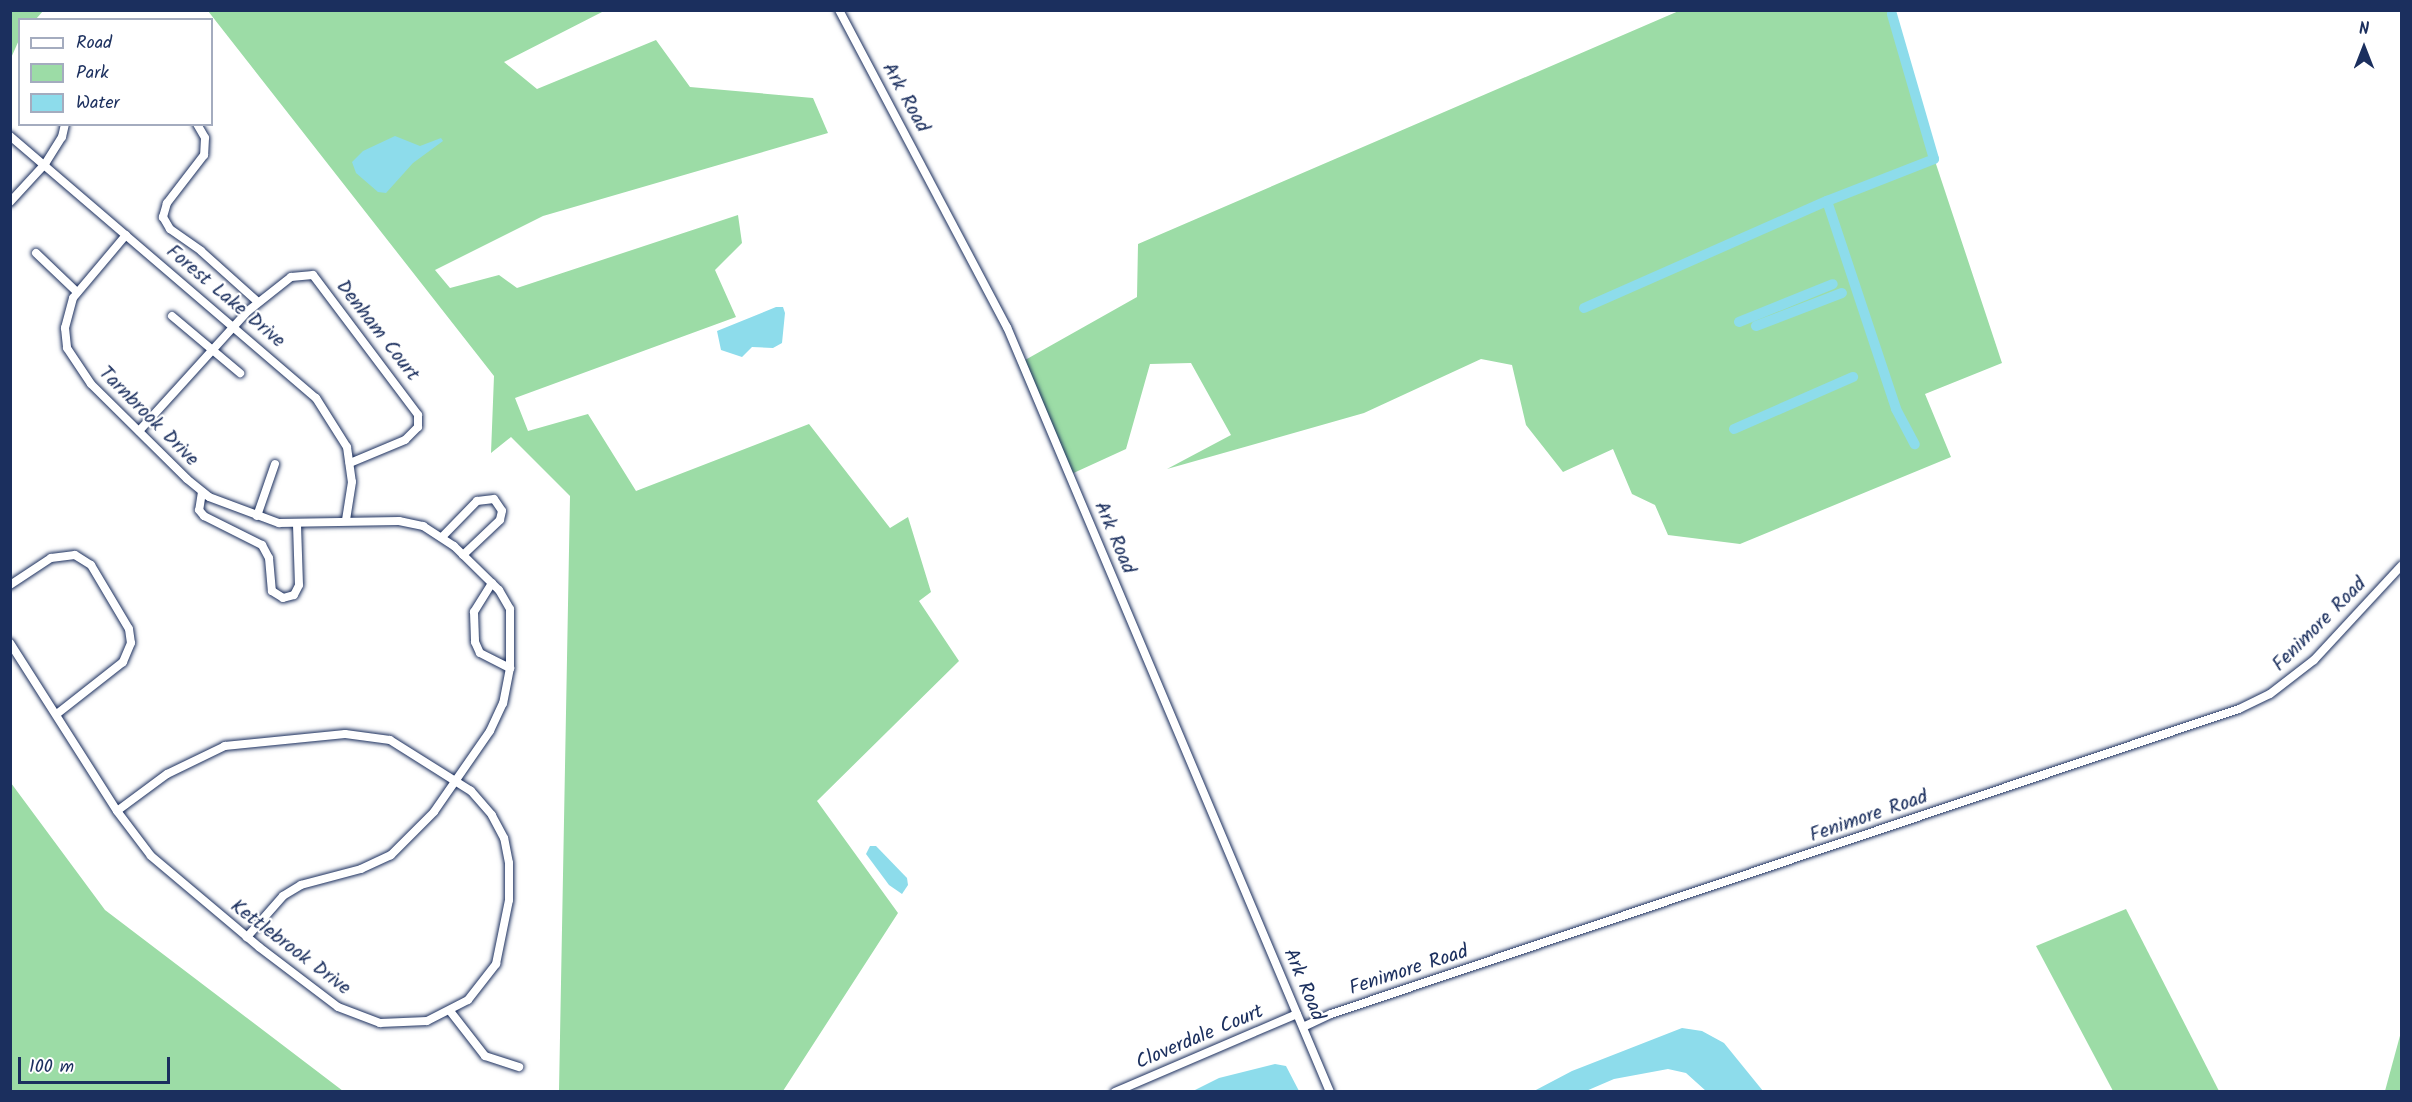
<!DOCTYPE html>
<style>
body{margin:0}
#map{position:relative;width:2412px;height:1102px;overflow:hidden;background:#fff;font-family:Kalam,sans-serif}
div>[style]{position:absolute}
.green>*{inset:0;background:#9cdca6}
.water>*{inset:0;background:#8ddceb}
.stream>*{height:3px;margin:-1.5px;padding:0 1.5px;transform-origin:1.5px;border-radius:1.5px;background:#8ddceb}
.canal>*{height:10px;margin:-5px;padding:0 5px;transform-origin:5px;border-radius:5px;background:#8ddceb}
.roads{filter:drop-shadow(0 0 2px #1b2f5e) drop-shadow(0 0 2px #1b2f5e)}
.minor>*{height:8px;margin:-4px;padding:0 4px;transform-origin:4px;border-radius:4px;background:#fff}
span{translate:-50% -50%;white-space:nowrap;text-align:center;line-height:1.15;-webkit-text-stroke:4.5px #fff;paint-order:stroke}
.street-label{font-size:20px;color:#1b2f5e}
.frame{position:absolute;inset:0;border:12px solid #1b2f5e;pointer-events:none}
.legend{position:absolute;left:18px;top:18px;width:195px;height:108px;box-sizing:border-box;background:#fff;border:2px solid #a4acbf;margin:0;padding:8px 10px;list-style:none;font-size:18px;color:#1b2f5e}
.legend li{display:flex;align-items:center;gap:12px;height:30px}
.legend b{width:30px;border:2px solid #a4acbf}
.north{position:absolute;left:2334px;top:18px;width:60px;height:60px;-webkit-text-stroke:4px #fff;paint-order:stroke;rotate:0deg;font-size:16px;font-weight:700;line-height:24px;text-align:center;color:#1b2f5e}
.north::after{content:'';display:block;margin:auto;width:21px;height:27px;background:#1b2f5e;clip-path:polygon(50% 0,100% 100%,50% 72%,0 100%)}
.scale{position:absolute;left:18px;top:1057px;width:152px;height:27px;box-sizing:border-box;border:3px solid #1b2f5e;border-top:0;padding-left:8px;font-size:18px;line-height:21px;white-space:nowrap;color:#1b2f5e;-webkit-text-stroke:4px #fff;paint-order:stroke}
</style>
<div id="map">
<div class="green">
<i style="clip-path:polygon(11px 10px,43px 11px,36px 19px,20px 20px,19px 40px,11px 58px)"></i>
<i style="clip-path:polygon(1681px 10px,1892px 11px,1936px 164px,2002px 363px,1925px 394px,1951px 457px,1740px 544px,1668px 535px,1655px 505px,1632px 494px,1613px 449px,1563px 472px,1526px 425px,1512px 365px,1481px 359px,1364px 413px,1167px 469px,1231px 435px,1191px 363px,1150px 364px,1126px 449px,1067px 476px,1018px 364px,1137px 297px,1138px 244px)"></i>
<i style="clip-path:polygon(208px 11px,604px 11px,504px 62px,537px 89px,656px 40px,690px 87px,813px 98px,828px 133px,543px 216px,435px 270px,450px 288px,499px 275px,517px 288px,738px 215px,742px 243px,715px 270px,736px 317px,515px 398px,528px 431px,588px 414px,636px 491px,809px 424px,890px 528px,908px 517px,931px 592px,919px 601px,959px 661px,817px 801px,898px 913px,783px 1091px,559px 1091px,570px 496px,511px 437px,491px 453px,494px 376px)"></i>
<i style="clip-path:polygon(11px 783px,105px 910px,343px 1091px,11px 1091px)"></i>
<i style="clip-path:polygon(2126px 909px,2219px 1091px,2113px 1091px,2036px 946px)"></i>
<i style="clip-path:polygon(2401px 1032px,2401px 1091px,2385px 1091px)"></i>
</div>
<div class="water">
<i style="clip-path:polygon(395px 136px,420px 146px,441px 138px,443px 141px,413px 163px,386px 193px,378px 192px,356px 173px,352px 162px,363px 151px)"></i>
<i style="clip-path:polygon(776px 307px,783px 307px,785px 313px,782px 343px,773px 348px,752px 347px,742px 357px,721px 350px,717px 331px)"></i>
<i style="clip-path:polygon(870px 846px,876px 846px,907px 878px,908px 885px,902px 894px,889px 885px,866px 854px)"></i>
<i style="clip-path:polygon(1682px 1028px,1702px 1031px,1724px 1043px,1763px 1091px,1706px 1091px,1686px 1073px,1668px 1069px,1614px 1079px,1586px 1091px,1534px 1091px,1572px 1071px)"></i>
<i style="clip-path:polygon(1275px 1064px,1286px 1066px,1299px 1091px,1193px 1091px,1219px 1078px)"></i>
</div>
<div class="stream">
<i style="left:1891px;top:10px;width:4px;rotate:76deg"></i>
</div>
<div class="canal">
<i style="left:1827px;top:201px;width:219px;rotate:71.6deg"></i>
<i style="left:1896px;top:409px;width:40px;rotate:62deg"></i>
<i style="left:1584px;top:308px;width:266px;rotate:-23.8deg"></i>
<i style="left:1827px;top:201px;width:115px;rotate:-21.4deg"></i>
<i style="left:1934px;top:159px;width:151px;rotate:-106.2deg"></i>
<i style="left:1739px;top:322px;width:101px;rotate:-22deg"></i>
<i style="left:1756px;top:326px;width:92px;rotate:-21deg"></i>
<i style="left:1734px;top:429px;width:130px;rotate:-23.6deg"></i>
</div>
<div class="roads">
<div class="minor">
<i style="left:839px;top:10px;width:359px;rotate:62.1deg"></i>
<i style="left:1007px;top:327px;width:830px;rotate:67.11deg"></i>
<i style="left:197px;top:124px;width:16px;rotate:60deg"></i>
<i style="left:205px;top:138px;width:17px;rotate:93deg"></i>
<i style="left:204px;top:155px;width:61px;rotate:127.6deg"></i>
<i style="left:167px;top:203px;width:15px;rotate:106deg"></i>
<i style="left:163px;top:217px;width:14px;rotate:60deg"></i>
<i style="left:170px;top:229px;width:38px;rotate:35deg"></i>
<i style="left:201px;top:251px;width:76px;rotate:41.8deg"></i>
<i style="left:10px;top:136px;width:403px;rotate:40.6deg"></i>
<i style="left:316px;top:398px;width:58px;rotate:57.7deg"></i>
<i style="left:347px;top:447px;width:35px;rotate:82deg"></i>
<i style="left:352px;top:482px;width:38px;rotate:99deg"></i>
<i style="left:10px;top:202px;width:52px;rotate:-47.4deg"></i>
<i style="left:45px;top:164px;width:32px;rotate:-58deg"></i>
<i style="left:62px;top:137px;width:13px;rotate:-77deg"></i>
<i style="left:126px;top:235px;width:82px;rotate:130.1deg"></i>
<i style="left:73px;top:298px;width:31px;rotate:105deg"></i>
<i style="left:65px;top:328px;width:20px;rotate:84deg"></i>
<i style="left:67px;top:348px;width:43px;rotate:56.3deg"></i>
<i style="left:91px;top:384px;width:135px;rotate:44.7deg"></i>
<i style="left:187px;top:479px;width:28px;rotate:39deg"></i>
<i style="left:209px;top:497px;width:75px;rotate:20.4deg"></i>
<i style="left:279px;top:523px;width:120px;rotate:-1deg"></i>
<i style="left:399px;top:521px;width:25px;rotate:12deg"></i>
<i style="left:423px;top:526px;width:37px;rotate:33deg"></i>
<i style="left:454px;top:546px;width:63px;rotate:44.4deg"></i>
<i style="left:499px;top:590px;width:22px;rotate:60deg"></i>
<i style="left:510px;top:609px;width:59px;rotate:90deg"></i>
<i style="left:510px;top:668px;width:36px;rotate:101deg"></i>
<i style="left:503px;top:703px;width:31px;rotate:115deg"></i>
<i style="left:490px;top:731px;width:98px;rotate:124.7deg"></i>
<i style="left:434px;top:812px;width:61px;rotate:135deg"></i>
<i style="left:391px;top:855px;width:33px;rotate:155deg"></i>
<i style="left:361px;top:869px;width:62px;rotate:165.1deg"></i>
<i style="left:301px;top:885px;width:21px;rotate:149deg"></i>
<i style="left:283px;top:896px;width:55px;rotate:131.3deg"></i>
<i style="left:36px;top:253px;width:57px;rotate:43.6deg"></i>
<i style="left:172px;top:316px;width:89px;rotate:40deg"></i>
<i style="left:139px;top:431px;width:162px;rotate:-47.8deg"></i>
<i style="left:248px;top:311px;width:55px;rotate:-38.3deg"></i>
<i style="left:291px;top:277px;width:22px;rotate:-5deg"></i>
<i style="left:313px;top:275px;width:175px;rotate:53.1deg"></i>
<i style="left:418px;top:415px;width:12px;rotate:90deg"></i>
<i style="left:418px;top:427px;width:18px;rotate:135deg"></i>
<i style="left:405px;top:440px;width:60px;rotate:157.3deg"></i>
<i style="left:202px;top:492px;width:18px;rotate:99deg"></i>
<i style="left:199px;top:510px;width:8px;rotate:50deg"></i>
<i style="left:204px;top:516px;width:65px;rotate:26.6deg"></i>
<i style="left:262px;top:545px;width:15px;rotate:62deg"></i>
<i style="left:269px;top:558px;width:33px;rotate:85deg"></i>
<i style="left:272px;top:591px;width:13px;rotate:32deg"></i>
<i style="left:283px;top:598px;width:11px;rotate:-15deg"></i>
<i style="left:294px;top:595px;width:11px;rotate:-63deg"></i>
<i style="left:299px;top:585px;width:61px;rotate:-91.9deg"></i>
<i style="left:257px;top:516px;width:55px;rotate:-70.9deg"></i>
<i style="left:443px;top:536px;width:49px;rotate:-45.8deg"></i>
<i style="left:477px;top:501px;width:17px;rotate:-7deg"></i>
<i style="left:494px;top:499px;width:14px;rotate:56deg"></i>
<i style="left:502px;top:511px;width:9px;rotate:103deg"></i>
<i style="left:500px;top:520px;width:51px;rotate:136.6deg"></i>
<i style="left:492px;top:583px;width:34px;rotate:122deg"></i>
<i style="left:474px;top:612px;width:30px;rotate:88deg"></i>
<i style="left:475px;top:642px;width:12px;rotate:66deg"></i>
<i style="left:480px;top:653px;width:34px;rotate:27deg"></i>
<i style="left:10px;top:585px;width:49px;rotate:-33.4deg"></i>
<i style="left:51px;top:558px;width:24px;rotate:-7deg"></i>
<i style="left:75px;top:555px;width:19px;rotate:32deg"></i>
<i style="left:91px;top:565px;width:74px;rotate:59.3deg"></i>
<i style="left:129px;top:629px;width:14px;rotate:82deg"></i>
<i style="left:131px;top:643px;width:21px;rotate:113deg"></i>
<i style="left:123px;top:662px;width:84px;rotate:141.8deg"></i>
<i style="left:10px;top:643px;width:199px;rotate:57.5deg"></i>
<i style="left:117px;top:811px;width:56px;rotate:52.9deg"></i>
<i style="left:151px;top:856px;width:141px;rotate:40.1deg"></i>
<i style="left:259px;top:947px;width:99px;rotate:37.2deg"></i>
<i style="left:338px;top:1007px;width:45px;rotate:20.9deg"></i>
<i style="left:380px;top:1023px;width:47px;rotate:-2.4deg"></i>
<i style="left:427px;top:1021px;width:46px;rotate:-27.1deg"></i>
<i style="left:468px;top:1000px;width:46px;rotate:-52.1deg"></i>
<i style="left:496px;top:964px;width:65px;rotate:-78.5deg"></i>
<i style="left:509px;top:900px;width:37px;rotate:-90deg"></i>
<i style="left:509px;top:863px;width:25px;rotate:-101deg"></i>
<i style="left:504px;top:838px;width:26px;rotate:-118deg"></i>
<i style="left:492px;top:815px;width:32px;rotate:-131deg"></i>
<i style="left:471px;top:791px;width:96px;rotate:-147.8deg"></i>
<i style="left:390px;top:740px;width:45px;rotate:-172.4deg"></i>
<i style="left:345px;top:734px;width:121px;rotate:174.3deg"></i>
<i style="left:225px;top:746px;width:64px;rotate:154.2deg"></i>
<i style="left:167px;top:774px;width:62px;rotate:143.5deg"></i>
<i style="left:450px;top:1011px;width:57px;rotate:52.1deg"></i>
<i style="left:485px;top:1056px;width:36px;rotate:18deg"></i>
<i style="left:1303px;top:1027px;width:31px;rotate:-25deg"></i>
<i style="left:1331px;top:1014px;width:958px;rotate:-18.57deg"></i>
<i style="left:2239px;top:709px;width:34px;rotate:-26deg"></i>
<i style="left:2270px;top:694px;width:56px;rotate:-37.7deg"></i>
<i style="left:2314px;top:660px;width:129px;rotate:-47.2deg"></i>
<i style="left:1115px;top:1092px;width:198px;rotate:-23.2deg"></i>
</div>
</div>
<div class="street-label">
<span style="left:905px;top:98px;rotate:61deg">Ark Road</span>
<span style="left:225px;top:297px;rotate:40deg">Forest Lake Drive</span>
<span style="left:377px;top:331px;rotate:52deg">Denham Court</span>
<span style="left:148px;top:417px;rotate:45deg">Tarnbrook Drive</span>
<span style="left:1114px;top:538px;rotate:67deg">Ark Road</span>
<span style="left:2320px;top:625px;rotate:-45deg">Fenimore Road</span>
<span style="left:1869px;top:817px;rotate:-19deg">Fenimore Road</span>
<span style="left:290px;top:948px;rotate:37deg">Kettlebrook Drive</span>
<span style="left:1409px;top:971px;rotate:-18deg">Fenimore Road</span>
<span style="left:1303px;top:985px;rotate:67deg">Ark Road</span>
<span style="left:1200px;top:1038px;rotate:-23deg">Cloverdale Court</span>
</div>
<div class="frame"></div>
<ul class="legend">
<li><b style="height:8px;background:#fff"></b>Road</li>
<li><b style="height:16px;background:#9cdca6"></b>Park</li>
<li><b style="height:16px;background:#8ddceb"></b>Water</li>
</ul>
<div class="north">N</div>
<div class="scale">100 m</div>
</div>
